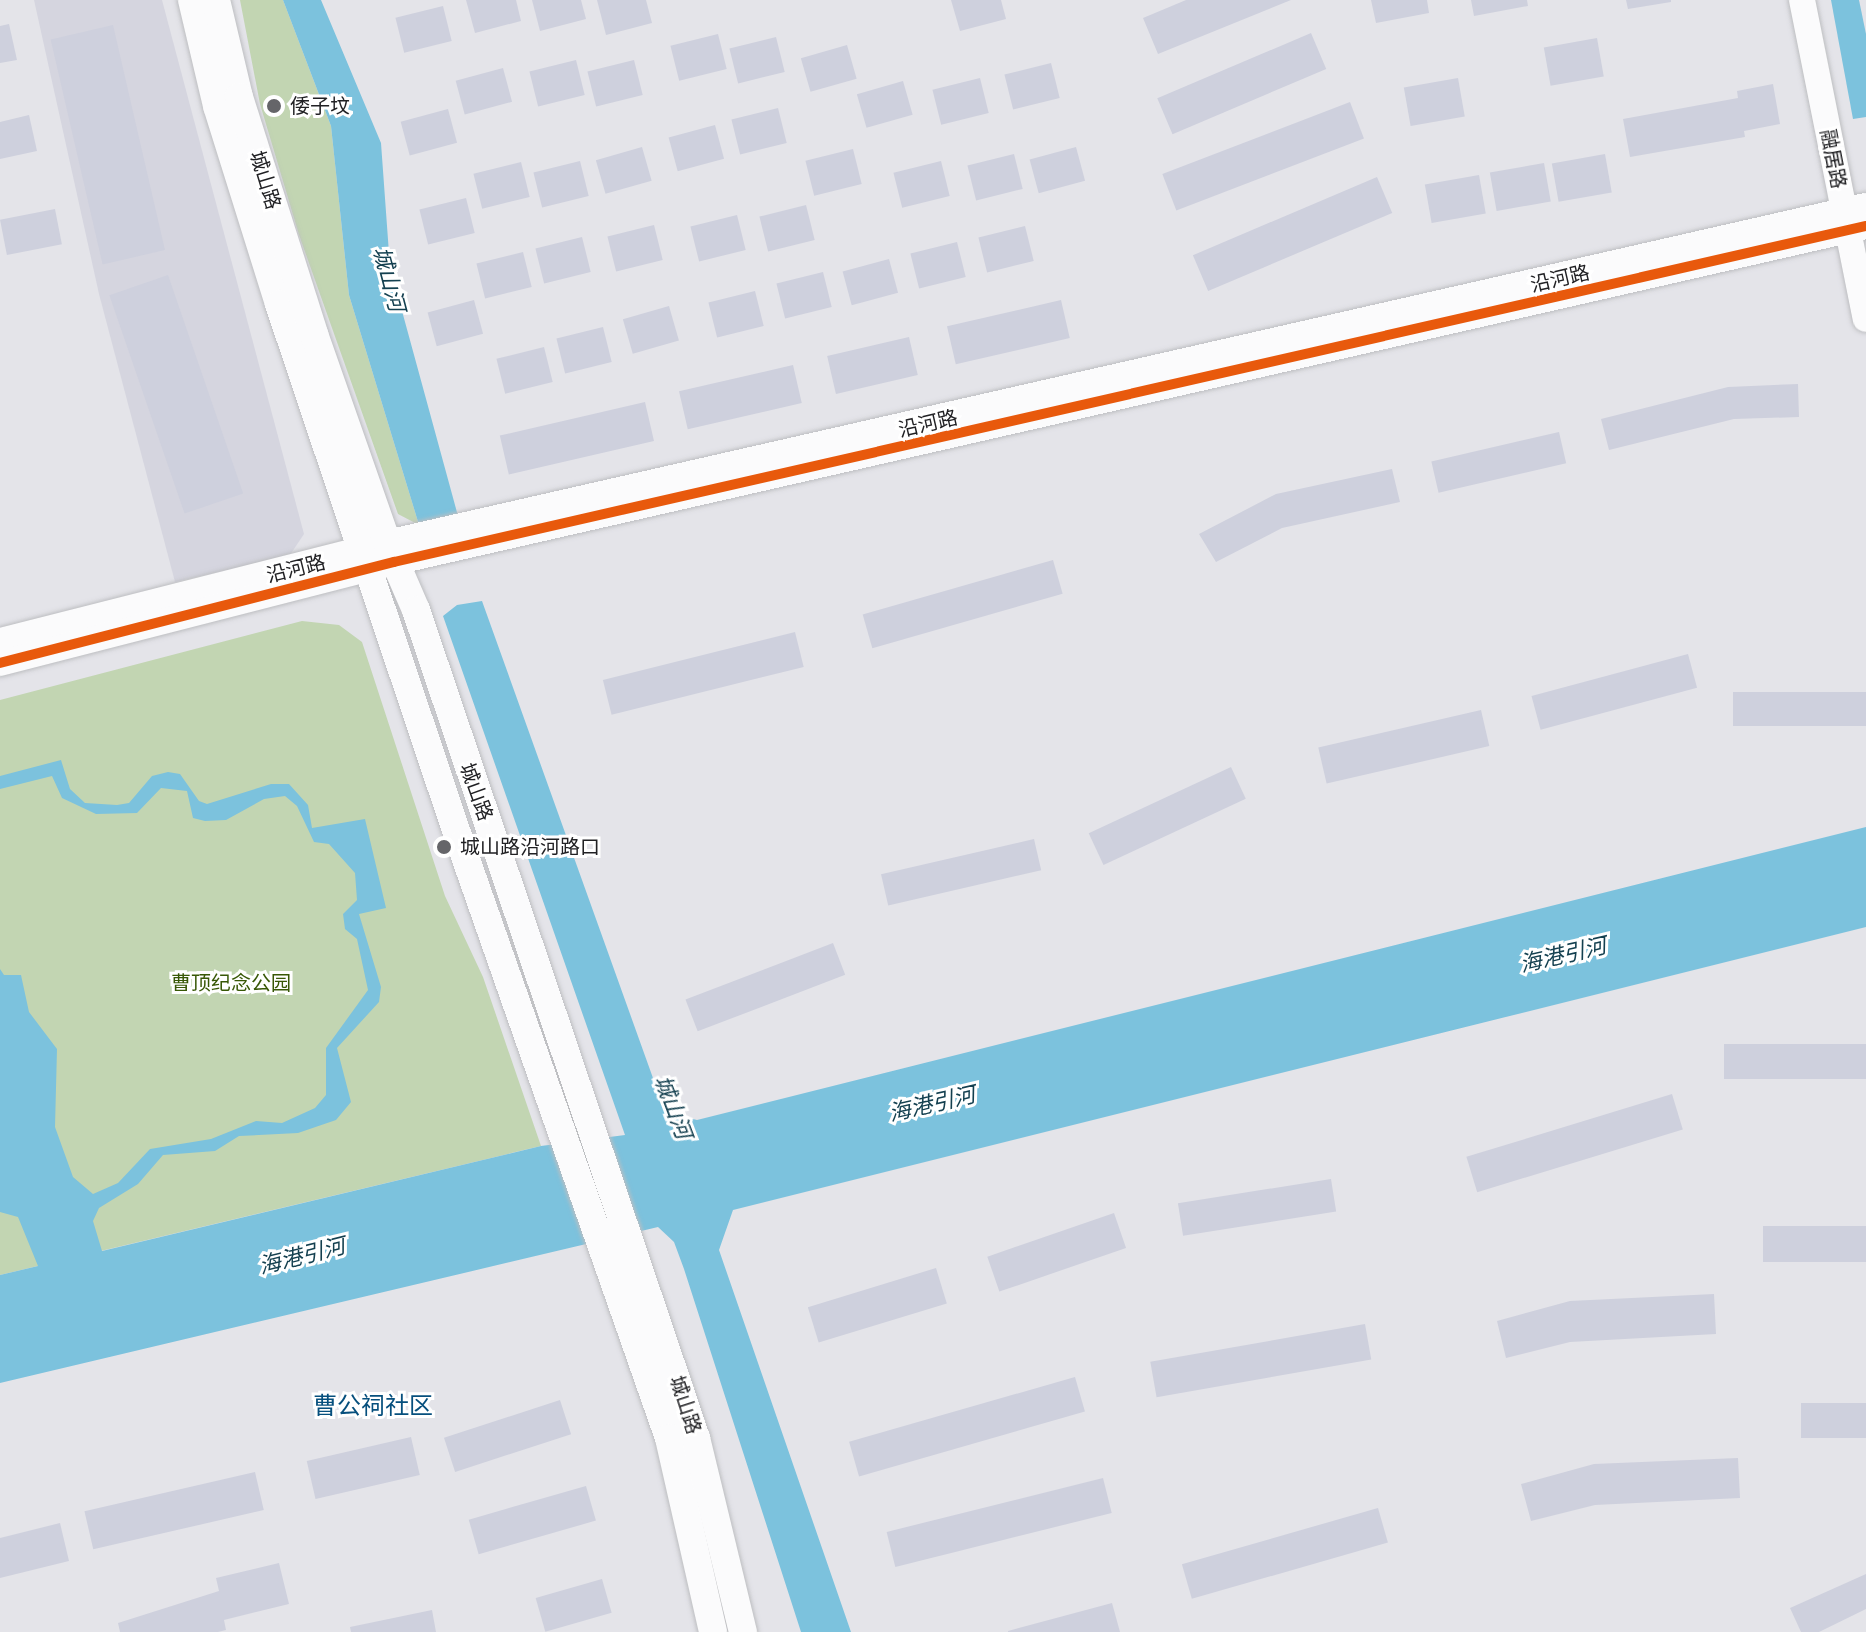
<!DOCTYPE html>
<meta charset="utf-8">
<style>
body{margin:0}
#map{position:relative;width:1866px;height:1632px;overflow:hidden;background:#e4e4e9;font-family:Roboto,"Noto Sans SC",sans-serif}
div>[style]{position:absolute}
.built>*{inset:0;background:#d5d5df}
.green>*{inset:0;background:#c2d5b2}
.water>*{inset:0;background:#7cc2dd}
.building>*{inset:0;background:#ced0dd;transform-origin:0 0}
.roads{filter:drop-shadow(0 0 2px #bdbec1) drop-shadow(0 0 2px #bdbec1)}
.tertiary>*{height:26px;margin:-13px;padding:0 13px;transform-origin:13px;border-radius:13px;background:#fbfbfc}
.secondary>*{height:28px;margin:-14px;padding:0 14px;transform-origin:14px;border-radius:14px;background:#fbfbfc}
.cycleway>*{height:10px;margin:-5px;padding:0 5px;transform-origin:5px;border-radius:5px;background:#e8590c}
.dots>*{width:22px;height:22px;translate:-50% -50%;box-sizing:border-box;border:4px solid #fff;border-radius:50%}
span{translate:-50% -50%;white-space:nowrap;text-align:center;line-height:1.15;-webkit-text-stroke:6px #fff;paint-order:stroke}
.poi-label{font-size:20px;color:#212124}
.left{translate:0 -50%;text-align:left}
.street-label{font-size:20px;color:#212124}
.park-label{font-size:20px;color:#385806}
.water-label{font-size:22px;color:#144050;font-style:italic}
.quarter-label{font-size:24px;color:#064f7d}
</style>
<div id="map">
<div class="built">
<i style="clip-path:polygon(34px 0,162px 0,304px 534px,290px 555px,175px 582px,99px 294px)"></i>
</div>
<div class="green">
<i style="clip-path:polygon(240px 0,283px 0,331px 126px,349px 295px,419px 525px,398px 514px,299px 235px,260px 104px)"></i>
<i style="clip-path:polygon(302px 621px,339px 625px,362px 642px,445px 896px,483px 977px,541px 1146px,0 1275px,0 700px)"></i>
</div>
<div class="water">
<i style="clip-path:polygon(283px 0,321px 0,381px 143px,390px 267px,458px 516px,419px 525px,349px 295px,331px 126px)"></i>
<i style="clip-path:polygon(1831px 0,1859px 0,1866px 34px,1866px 117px,1853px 119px)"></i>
<i style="clip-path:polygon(482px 601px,658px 1092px,677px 1115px,697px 1120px,1866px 827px,1866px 927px,733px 1210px,719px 1250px,851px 1632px,801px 1632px,684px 1269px,674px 1242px,658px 1227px,0 1383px,0 1275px,38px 1266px,18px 1217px,0 1212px,0 969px,4px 975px,21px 975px,29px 1012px,57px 1049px,55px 1127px,73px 1177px,93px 1194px,118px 1183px,150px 1149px,211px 1139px,256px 1121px,282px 1123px,315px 1108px,326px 1095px,326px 1048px,368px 990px,357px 939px,345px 929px,343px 914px,357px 900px,355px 873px,329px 844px,314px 842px,297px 806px,285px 796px,264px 799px,226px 820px,205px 821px,193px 818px,187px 791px,161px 788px,137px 813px,96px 814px,62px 798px,52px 776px,0 789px,0 776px,61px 760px,70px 789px,85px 803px,117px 805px,129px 803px,152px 776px,168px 772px,180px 774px,199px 801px,207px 804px,271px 784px,289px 784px,308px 805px,312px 828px,365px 819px,386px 908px,359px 914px,381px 987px,379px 1002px,337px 1048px,351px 1102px,336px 1120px,298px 1133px,239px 1136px,215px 1151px,163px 1155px,138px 1184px,99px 1208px,93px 1221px,102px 1251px,541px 1146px,625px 1135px,443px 616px,457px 605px)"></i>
</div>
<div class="building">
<i style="clip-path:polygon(466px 0,516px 0,521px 21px,475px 33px)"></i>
<i style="clip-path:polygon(532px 0,581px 0,586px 19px,540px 31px)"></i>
<i style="clip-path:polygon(597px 0,646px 0,652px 23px,606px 35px)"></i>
<i style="clip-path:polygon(951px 0,1001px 0,1006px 19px,960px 31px)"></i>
<i style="clip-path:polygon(1186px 0,1291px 0,1158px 54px,1143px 18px)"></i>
<i style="clip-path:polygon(1371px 0,1427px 0,1429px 13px,1376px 23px)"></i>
<i style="clip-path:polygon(1471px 0,1527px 0,1528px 6px,1474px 16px)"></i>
<i style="clip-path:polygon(1626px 0,1671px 0,1671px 2px,1628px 9px)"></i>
<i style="left:443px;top:6px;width:36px;height:49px;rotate:76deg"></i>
<i style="clip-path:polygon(9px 24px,17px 60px,0 63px,0 26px)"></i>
<i style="left:113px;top:25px;width:231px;height:64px;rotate:77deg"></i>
<i style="left:1311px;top:33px;width:39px;height:167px;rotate:67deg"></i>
<i style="left:718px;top:34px;width:36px;height:49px;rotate:76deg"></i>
<i style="left:776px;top:37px;width:36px;height:48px;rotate:76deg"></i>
<i style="left:1597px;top:38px;width:39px;height:54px;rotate:80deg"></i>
<i style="left:847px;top:45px;width:35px;height:48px;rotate:74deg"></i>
<i style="left:576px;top:60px;width:36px;height:48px;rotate:76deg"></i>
<i style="left:634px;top:60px;width:36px;height:48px;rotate:76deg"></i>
<i style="left:1051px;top:63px;width:36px;height:48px;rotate:76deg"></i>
<i style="left:503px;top:68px;width:35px;height:49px;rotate:75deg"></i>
<i style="left:980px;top:78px;width:36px;height:49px;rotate:76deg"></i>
<i style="left:1458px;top:78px;width:39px;height:55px;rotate:80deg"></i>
<i style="left:903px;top:81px;width:35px;height:48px;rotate:74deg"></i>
<i style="clip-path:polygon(1773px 84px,1780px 124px,1744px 131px,1745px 137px,1630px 157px,1623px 119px,1738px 98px,1737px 91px)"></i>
<i style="left:1350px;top:102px;width:39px;height:201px;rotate:69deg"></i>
<i style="left:778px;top:108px;width:36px;height:48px;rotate:76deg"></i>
<i style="left:448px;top:109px;width:35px;height:49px;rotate:75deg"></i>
<i style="clip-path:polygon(29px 115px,37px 151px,0 159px,0 122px)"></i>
<i style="left:715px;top:125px;width:35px;height:48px;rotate:75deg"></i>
<i style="left:642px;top:147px;width:35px;height:48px;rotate:74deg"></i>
<i style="left:1076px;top:147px;width:35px;height:48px;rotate:75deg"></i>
<i style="left:853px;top:149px;width:36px;height:49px;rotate:76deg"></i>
<i style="left:1014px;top:154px;width:36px;height:48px;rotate:76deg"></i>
<i style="left:1605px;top:154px;width:39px;height:54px;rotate:80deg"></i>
<i style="left:580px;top:161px;width:36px;height:48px;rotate:76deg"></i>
<i style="left:941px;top:161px;width:36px;height:49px;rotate:76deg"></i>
<i style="left:521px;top:162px;width:36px;height:49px;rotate:76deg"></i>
<i style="left:1544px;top:163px;width:39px;height:55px;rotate:80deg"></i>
<i style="left:1479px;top:175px;width:39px;height:55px;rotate:80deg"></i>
<i style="left:1377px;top:177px;width:39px;height:200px;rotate:67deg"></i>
<i style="left:466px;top:198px;width:36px;height:48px;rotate:76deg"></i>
<i style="left:806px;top:205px;width:36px;height:48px;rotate:76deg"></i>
<i style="left:55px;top:209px;width:36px;height:56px;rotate:79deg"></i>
<i style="left:737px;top:215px;width:36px;height:48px;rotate:76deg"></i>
<i style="left:654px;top:225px;width:36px;height:48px;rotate:76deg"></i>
<i style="left:1025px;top:226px;width:36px;height:48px;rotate:76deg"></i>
<i style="left:582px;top:237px;width:36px;height:48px;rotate:76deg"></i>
<i style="left:957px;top:242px;width:36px;height:48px;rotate:76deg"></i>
<i style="left:523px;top:252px;width:36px;height:48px;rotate:76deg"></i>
<i style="left:889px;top:259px;width:35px;height:48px;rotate:75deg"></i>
<i style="left:823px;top:272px;width:36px;height:48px;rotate:76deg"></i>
<i style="left:168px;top:275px;width:231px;height:62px;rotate:71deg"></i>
<i style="left:755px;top:291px;width:36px;height:48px;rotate:76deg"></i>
<i style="left:474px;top:300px;width:35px;height:48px;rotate:75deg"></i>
<i style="left:1061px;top:300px;width:39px;height:117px;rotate:77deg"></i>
<i style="left:669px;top:306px;width:36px;height:48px;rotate:74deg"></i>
<i style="left:603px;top:327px;width:36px;height:48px;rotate:76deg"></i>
<i style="left:909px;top:337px;width:39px;height:84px;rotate:77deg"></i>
<i style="left:544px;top:347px;width:36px;height:49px;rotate:76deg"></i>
<i style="left:793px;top:365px;width:39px;height:117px;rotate:77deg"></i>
<i style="clip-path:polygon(1798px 384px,1799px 417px,1734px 419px,1609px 450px,1601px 419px,1728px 387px)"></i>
<i style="left:645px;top:402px;width:40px;height:149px;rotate:77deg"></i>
<i style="left:1559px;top:432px;width:32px;height:131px;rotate:77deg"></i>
<i style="clip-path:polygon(1392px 469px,1400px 502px,1282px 528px,1216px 562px,1199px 534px,1276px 494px)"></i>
<i style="left:1053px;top:560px;width:35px;height:198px;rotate:74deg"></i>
<i style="left:795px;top:632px;width:36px;height:198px;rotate:76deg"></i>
<i style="left:1688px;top:654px;width:35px;height:162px;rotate:75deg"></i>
<i style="left:1866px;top:692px;width:34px;height:133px;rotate:90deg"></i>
<i style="left:1481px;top:710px;width:37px;height:167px;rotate:77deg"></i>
<i style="left:1231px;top:767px;width:35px;height:157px;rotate:65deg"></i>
<i style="left:1034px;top:839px;width:32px;height:157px;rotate:77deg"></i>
<i style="left:833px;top:943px;width:34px;height:158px;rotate:69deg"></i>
<i style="left:1866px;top:1044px;width:35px;height:142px;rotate:90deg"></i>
<i style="left:1672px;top:1094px;width:37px;height:215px;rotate:73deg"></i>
<i style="left:1331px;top:1179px;width:33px;height:155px;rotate:81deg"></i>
<i style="left:1114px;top:1213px;width:37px;height:134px;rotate:71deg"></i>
<i style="left:1866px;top:1226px;width:36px;height:103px;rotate:90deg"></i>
<i style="left:936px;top:1268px;width:37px;height:134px;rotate:73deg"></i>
<i style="clip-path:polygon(1714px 1294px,1716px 1334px,1570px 1342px,1506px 1358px,1497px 1321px,1570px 1301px)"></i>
<i style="left:1365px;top:1324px;width:36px;height:218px;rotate:80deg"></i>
<i style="left:1075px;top:1377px;width:36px;height:235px;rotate:74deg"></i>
<i style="left:560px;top:1400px;width:36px;height:122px;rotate:72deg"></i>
<i style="left:1866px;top:1403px;width:35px;height:65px;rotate:90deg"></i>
<i style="left:411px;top:1437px;width:39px;height:107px;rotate:77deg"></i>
<i style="clip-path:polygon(1738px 1458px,1740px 1498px,1595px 1505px,1531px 1521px,1521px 1484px,1594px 1464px)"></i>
<i style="left:255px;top:1472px;width:39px;height:175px;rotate:77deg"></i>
<i style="left:1103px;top:1478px;width:36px;height:223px;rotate:76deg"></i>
<i style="left:586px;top:1486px;width:36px;height:122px;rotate:74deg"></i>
<i style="left:1378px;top:1508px;width:36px;height:204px;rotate:74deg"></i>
<i style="clip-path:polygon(60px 1523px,69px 1561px,0 1578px,0 1538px)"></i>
<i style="clip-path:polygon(279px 1563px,289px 1604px,224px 1620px,226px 1630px,218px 1632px,120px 1632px,118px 1623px,219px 1591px,216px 1578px)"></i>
<i style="clip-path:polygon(1866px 1574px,1866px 1609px,1819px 1632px,1801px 1632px,1790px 1608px)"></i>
<i style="left:602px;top:1579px;width:35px;height:69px;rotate:74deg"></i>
<i style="clip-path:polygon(1112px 1603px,1120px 1632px,1008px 1632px,1008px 1631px)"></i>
<i style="clip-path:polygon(432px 1610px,436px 1632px,351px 1632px,350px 1627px)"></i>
</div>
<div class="roads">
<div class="tertiary">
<i style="left:1802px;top:0;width:325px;rotate:78.7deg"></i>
<i style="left:0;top:641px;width:399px;rotate:-14.2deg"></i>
<i style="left:387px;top:543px;width:1517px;rotate:-12.84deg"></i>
<i style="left:0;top:663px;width:407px;rotate:-14.4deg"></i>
<i style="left:394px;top:562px;width:1510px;rotate:-12.86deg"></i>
</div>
<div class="secondary">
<i style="left:192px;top:0;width:109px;rotate:76.7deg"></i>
<i style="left:217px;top:106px;width:207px;rotate:72.6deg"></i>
<i style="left:279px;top:304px;width:571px;rotate:71.41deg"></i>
<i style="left:461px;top:845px;width:628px;rotate:70.67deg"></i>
<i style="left:669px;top:1438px;width:199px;rotate:77.2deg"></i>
<i style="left:216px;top:0;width:100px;rotate:76.7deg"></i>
<i style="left:239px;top:97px;width:249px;rotate:72.4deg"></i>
<i style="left:314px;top:334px;width:221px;rotate:70.7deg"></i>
<i style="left:387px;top:543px;width:73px;rotate:66.6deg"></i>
<i style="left:416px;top:610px;width:874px;rotate:71.32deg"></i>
<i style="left:696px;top:1438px;width:200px;rotate:76.4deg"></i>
</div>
</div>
<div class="cycleway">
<i style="left:0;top:663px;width:407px;rotate:-14.4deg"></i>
<i style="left:394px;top:562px;width:1510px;rotate:-12.86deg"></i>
</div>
<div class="dots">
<i style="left:274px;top:106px;background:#656569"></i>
<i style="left:444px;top:847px;background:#656569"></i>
</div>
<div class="poi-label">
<span class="left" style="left:290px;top:106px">倭子坟</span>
<span class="left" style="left:460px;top:847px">城山路沿河路口</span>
</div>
<div class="street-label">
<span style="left:1833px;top:159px;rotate:79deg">融居路</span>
<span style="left:265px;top:180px;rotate:73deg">城山路</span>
<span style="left:1560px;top:279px;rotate:-13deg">沿河路</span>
<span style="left:928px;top:424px;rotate:-13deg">沿河路</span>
<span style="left:296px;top:569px;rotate:-14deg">沿河路</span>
<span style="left:476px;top:792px;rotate:70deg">城山路</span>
<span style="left:685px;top:1405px;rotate:72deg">城山路</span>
</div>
<div class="park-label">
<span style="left:231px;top:983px">曹顶纪念公园</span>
</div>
<div class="water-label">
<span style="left:389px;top:279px;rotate:75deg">城山河</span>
<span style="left:1563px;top:955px;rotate:-13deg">海港引河</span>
<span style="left:932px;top:1104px;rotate:-13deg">海港引河</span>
<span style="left:673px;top:1107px;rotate:69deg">城山河</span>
<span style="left:302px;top:1256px;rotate:-14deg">海港引河</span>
</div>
<div class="quarter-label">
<span style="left:373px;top:1407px">曹公祠社区</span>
</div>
</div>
